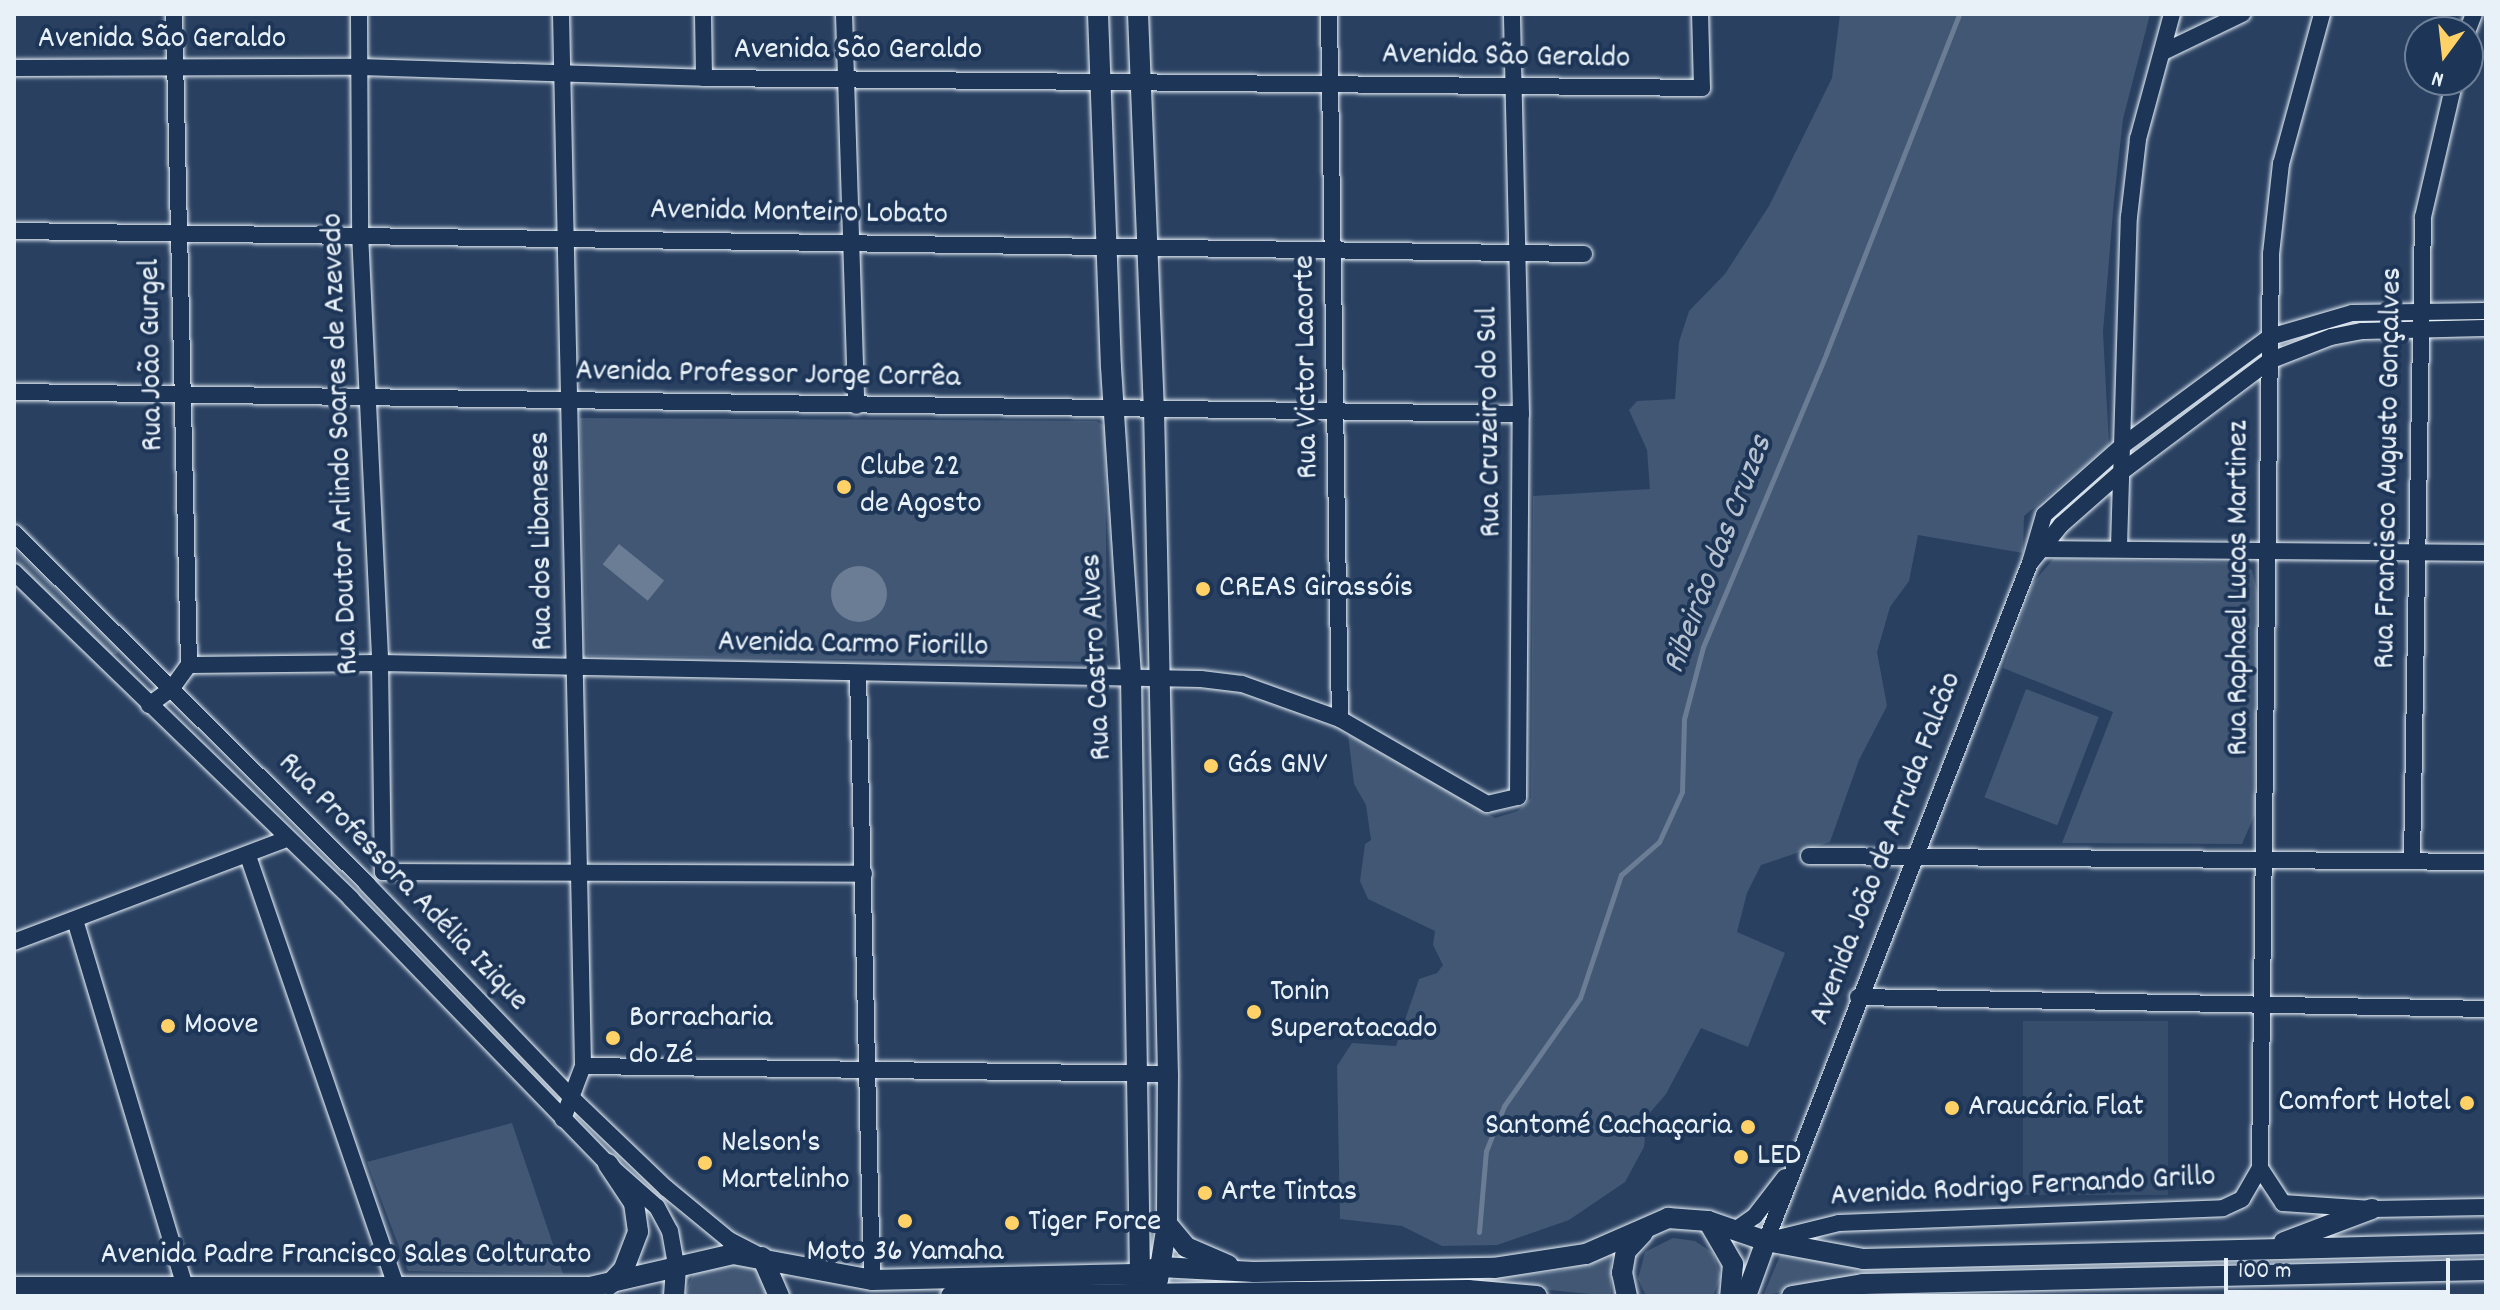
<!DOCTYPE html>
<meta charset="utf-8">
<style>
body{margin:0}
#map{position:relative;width:2500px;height:1310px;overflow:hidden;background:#294061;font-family:Dekko,sans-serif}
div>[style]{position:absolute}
.built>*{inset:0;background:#364d6b;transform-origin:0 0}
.green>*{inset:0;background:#415774;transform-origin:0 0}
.water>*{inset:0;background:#6b7c95;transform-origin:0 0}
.round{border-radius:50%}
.stream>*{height:5px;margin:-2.5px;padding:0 2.5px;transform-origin:2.5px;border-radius:2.5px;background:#6b7c95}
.roads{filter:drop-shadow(0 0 2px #e8f1f8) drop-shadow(0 0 2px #e8f1f8)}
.minor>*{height:16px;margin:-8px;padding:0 8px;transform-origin:8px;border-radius:8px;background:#1d3557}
.major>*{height:20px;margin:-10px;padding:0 10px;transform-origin:10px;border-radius:10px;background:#1d3557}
.dots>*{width:22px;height:22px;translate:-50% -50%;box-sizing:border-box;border:4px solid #1d3557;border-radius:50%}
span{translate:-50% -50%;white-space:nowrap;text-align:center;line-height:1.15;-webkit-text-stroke:8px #1d3557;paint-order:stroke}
.street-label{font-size:32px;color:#e8f1f8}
.poi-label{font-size:32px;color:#e8f1f8}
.left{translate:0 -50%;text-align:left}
.right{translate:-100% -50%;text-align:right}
.water-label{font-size:34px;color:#b6c2d0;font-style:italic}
.frame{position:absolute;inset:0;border:16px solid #e8f1f8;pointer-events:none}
.north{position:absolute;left:2404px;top:16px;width:80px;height:80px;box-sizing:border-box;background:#1d3557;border:2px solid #6e8097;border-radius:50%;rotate:195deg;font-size:22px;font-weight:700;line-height:32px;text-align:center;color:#e8f1f8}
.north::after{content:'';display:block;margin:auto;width:28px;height:36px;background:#ffd166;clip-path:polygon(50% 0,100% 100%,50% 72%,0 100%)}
.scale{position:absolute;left:2224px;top:1258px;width:226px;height:36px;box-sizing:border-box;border:4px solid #e8f1f8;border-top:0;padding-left:10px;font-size:24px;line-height:28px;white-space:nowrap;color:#e8f1f8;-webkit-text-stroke:6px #1d3557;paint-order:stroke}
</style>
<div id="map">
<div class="built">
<i style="left:2023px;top:1021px;width:145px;height:174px"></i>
</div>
<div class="green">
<i style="clip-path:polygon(1840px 14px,2150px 14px,2123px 119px,2114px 200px,2103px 332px,2109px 445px,2024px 516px,2023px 553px,1918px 535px,1909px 581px,1890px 607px,1877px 652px,1887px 706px,1859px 760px,1830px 842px,1761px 865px,1747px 893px,1737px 932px,1785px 953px,1748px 1047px,1701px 1028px,1666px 1094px,1647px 1116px,1644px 1147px,1625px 1182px,1569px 1220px,1497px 1245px,1442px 1246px,1402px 1226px,1340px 1219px,1337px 1066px,1352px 1043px,1396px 1046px,1419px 979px,1437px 973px,1443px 965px,1433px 945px,1435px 931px,1368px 899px,1360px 881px,1365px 844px,1371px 840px,1366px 805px,1354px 784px,1348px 734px,1495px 818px,1518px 811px,1531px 798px,1533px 496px,1650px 489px,1647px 450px,1629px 410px,1637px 401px,1675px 399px,1679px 342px,1689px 311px,1725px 274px,1769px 206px,1832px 78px)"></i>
<i style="clip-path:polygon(580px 418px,1096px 421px,1105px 426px,1107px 662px,587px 656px)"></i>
<i style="clip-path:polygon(14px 549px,119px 650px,117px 654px,109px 655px,14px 561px)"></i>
<i style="clip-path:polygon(2054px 558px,2239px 563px,2252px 570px,2258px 594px,2255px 814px,2242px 844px,2062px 843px,2113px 712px,2003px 668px,2033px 583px)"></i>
<i style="left:2026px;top:689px;width:78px;height:116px;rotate:21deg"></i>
<i style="clip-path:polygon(512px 1123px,563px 1274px,408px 1271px,367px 1162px)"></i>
<i style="clip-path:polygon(1673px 1238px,1695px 1241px,1713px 1253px,1721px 1277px,1713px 1296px,1646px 1296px,1638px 1279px,1645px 1252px)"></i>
<i style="clip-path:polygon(1782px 1251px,1856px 1265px,1857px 1276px,1763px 1296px)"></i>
<i style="clip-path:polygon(1611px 1255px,1611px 1296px,1487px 1284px,1170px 1289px,1170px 1282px,1487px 1278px,1560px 1271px)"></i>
<i style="clip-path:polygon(715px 1263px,755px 1263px,772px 1296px,684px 1296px,696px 1266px)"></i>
</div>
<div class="water">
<i style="left:619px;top:544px;width:58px;height:26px;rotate:39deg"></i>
<i class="round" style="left:831px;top:566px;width:56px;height:56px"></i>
</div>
<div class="stream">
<i style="left:1479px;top:1232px;width:81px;rotate:-85.1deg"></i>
<i style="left:1486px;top:1151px;width:48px;rotate:-68.2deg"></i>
<i style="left:1504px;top:1106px;width:132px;rotate:-54.9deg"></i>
<i style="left:1580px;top:998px;width:130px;rotate:-71.6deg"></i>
<i style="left:1621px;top:875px;width:50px;rotate:-41deg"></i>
<i style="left:1659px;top:842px;width:55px;rotate:-65.3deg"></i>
<i style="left:1682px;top:792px;width:73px;rotate:-88.4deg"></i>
<i style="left:1684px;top:719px;width:74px;rotate:-75.2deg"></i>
<i style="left:1703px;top:647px;width:318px;rotate:-67.2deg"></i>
<i style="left:1826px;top:354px;width:365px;rotate:-68.6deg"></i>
</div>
<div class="roads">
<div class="minor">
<i style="left:359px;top:14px;width:219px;rotate:89.7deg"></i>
<i style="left:360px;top:233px;width:430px;rotate:87.3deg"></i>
<i style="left:380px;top:663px;width:209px;rotate:89.2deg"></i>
<i style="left:561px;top:14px;width:1052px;rotate:88.8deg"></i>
<i style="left:583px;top:1066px;width:57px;rotate:110.7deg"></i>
<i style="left:703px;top:14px;width:64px;rotate:89.1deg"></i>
<i style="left:844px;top:14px;width:392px;rotate:88.2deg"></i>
<i style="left:1329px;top:14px;width:705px;rotate:89.11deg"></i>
<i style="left:2467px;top:32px;width:19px;rotate:-69deg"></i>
<i style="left:2163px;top:52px;width:88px;rotate:-25.7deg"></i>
<i style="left:14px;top:68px;width:346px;rotate:-0.2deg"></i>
<i style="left:360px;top:67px;width:344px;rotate:1.8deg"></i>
<i style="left:704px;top:78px;width:998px;rotate:0.57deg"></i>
<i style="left:1702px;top:88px;width:74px;rotate:-91.5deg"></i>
<i style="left:14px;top:231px;width:1570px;rotate:0.84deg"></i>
<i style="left:14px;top:392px;width:1507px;rotate:0.84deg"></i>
<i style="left:14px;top:533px;width:498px;rotate:44.8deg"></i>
<i style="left:367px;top:884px;width:296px;rotate:46.2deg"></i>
<i style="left:572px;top:1098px;width:130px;rotate:43.8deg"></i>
<i style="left:666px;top:1188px;width:82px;rotate:39.5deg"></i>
<i style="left:729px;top:1240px;width:31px;rotate:27deg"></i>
<i style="left:2119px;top:547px;width:330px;rotate:-88.3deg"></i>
<i style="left:2129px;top:217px;width:79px;rotate:-83.4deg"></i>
<i style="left:2138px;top:139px;width:130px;rotate:-74.8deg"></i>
<i style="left:2039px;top:549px;width:447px;rotate:0.5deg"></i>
<i style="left:2031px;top:562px;width:48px;rotate:-51deg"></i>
<i style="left:2061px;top:525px;width:79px;rotate:-41.4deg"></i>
<i style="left:2120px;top:473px;width:186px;rotate:-36.9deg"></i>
<i style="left:2269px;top:361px;width:66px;rotate:-21.2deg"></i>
<i style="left:2331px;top:337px;width:32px;rotate:-11deg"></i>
<i style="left:2362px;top:331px;width:124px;rotate:-1.4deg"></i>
<i style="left:14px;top:572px;width:470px;rotate:44.1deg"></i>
<i style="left:351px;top:899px;width:369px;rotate:45.9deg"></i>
<i style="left:608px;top:1164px;width:65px;rotate:41.3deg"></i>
<i style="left:657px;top:1207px;width:27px;rotate:62deg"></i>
<i style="left:670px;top:1231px;width:36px;rotate:80deg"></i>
<i style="left:189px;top:665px;width:191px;rotate:-0.6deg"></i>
<i style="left:380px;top:663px;width:821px;rotate:1.12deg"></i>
<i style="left:1201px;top:679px;width:41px;rotate:7deg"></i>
<i style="left:1242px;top:684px;width:104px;rotate:19.7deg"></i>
<i style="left:1340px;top:719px;width:170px;rotate:30deg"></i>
<i style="left:1487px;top:804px;width:32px;rotate:-13deg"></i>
<i style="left:1518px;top:797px;width:383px;rotate:-89.6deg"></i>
<i style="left:1521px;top:414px;width:400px;rotate:-91.3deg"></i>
<i style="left:858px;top:674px;width:606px;rotate:88.68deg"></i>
<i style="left:149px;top:705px;width:29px;rotate:-36deg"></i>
<i style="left:172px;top:688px;width:29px;rotate:-54deg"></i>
<i style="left:189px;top:665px;width:651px;rotate:-91.32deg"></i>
<i style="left:248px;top:856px;width:457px;rotate:71deg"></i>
<i style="left:1809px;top:856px;width:677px;rotate:0.51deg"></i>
<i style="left:2412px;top:861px;width:644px;rotate:-89.02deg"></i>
<i style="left:2423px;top:217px;width:141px;rotate:-76.9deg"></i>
<i style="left:383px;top:872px;width:481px;rotate:0.2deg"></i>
<i style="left:75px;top:920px;width:393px;rotate:73.3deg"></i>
<i style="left:14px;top:942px;width:291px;rotate:-20.7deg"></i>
<i style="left:1858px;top:997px;width:628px;rotate:1.09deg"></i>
<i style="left:583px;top:1066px;width:585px;rotate:0.78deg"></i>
<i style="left:2260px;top:1168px;width:42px;rotate:56.7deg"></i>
<i style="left:2283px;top:1203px;width:89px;rotate:3.9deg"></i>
<i style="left:2372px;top:1209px;width:114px;rotate:-1deg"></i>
<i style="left:1735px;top:1230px;width:24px;rotate:-35deg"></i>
<i style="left:1755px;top:1216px;width:49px;rotate:-52.4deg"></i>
<i style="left:1766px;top:1241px;width:75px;rotate:-13.9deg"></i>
<i style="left:1839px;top:1223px;width:384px;rotate:-2.2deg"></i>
<i style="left:2223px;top:1208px;width:21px;rotate:-25deg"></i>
<i style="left:2242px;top:1199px;width:36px;rotate:-60deg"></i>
<i style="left:2260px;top:1168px;width:914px;rotate:-89.31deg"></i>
<i style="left:2271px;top:254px;width:91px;rotate:-83.7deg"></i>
<i style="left:2281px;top:164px;width:156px;rotate:-74.7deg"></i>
<i style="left:1766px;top:1241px;width:728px;rotate:-68.73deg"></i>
<i style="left:2030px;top:563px;width:50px;rotate:-73.7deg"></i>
<i style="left:2044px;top:515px;width:104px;rotate:-41.5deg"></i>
<i style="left:2122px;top:446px;width:184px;rotate:-36.4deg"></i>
<i style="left:2270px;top:337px;width:85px;rotate:-16.3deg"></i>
<i style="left:2352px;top:313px;width:134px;rotate:-0.9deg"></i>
</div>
<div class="major">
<i style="left:1098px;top:14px;width:353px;rotate:87.9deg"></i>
<i style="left:1111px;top:367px;width:310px;rotate:86.3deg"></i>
<i style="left:1131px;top:676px;width:597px;rotate:89.14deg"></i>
<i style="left:1140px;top:1273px;width:24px;rotate:66deg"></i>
<i style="left:1138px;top:14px;width:394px;rotate:87.7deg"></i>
<i style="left:1154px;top:408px;width:666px;rotate:88.8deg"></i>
<i style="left:1168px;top:1074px;width:150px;rotate:90.4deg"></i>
<i style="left:1167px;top:1224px;width:57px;rotate:99.1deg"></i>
<i style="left:608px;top:1164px;width:47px;rotate:56.3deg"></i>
<i style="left:634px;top:1203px;width:29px;rotate:82deg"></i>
<i style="left:638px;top:1232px;width:40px;rotate:111deg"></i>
<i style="left:624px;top:1269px;width:21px;rotate:133deg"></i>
<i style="left:1708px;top:1221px;width:50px;rotate:59.8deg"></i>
<i style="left:1733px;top:1264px;width:32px;rotate:95deg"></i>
<i style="left:1167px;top:1224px;width:30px;rotate:50deg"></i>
<i style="left:1186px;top:1247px;width:46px;rotate:23.2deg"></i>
<i style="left:2284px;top:1242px;width:94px;rotate:-20.6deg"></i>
<i style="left:762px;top:1257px;width:43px;rotate:66.4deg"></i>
<i style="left:14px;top:1287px;width:576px"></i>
<i style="left:590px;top:1287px;width:147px;rotate:-13deg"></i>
<i style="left:733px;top:1254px;width:141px;rotate:10.6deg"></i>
<i style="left:872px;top:1280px;width:263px;rotate:-1.3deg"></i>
<i style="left:1135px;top:1274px;width:26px;rotate:-16deg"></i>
<i style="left:1160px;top:1267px;width:94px;rotate:3deg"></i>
<i style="left:1254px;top:1272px;width:240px;rotate:-1deg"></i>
<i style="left:1494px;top:1268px;width:93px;rotate:-8.7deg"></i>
<i style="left:1586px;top:1254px;width:90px;rotate:-23.7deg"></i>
<i style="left:1668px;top:1218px;width:40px;rotate:4.3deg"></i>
<i style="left:1708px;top:1221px;width:61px;rotate:19deg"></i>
<i style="left:1766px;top:1241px;width:99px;rotate:10.5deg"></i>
<i style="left:1863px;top:1259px;width:623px;rotate:-1.38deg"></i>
<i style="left:674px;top:1296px;width:30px;rotate:-86deg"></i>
<i style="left:951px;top:1296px;width:517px;rotate:-0.66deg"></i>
<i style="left:1468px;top:1290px;width:69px;rotate:5deg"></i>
<i style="left:1627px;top:1296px;width:24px;rotate:-102deg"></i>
<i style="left:1622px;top:1273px;width:22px;rotate:-80deg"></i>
<i style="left:1626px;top:1251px;width:25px;rotate:-47deg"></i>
<i style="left:1746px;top:1296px;width:59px;rotate:-70deg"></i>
<i style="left:1792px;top:1296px;width:72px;rotate:-9.6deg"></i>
<i style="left:1863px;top:1284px;width:623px;rotate:-1.29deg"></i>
</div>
</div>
<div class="dots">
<i style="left:844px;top:487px;background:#ffd166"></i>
<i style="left:1203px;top:589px;background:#ffd166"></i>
<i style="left:1211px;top:766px;background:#ffd166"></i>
<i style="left:1254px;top:1012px;background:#ffd166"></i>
<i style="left:168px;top:1026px;background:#ffd166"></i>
<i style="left:613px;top:1038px;background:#ffd166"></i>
<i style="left:2467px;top:1103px;background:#ffd166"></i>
<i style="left:1952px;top:1108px;background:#ffd166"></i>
<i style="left:1748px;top:1127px;background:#ffd166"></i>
<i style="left:1741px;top:1157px;background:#ffd166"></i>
<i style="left:705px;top:1163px;background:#ffd166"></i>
<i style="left:1205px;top:1193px;background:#ffd166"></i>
<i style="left:905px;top:1221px;background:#ffd166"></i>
<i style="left:1012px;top:1223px;background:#ffd166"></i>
</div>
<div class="street-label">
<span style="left:162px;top:40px">Avenida São Geraldo</span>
<span style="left:858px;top:51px">Avenida São Geraldo</span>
<span style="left:1506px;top:58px;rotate:1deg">Avenida São Geraldo</span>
<span style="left:799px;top:214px;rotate:1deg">Avenida Monteiro Lobato</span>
<span style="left:153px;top:355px;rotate:-91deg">Rua João Gurgel</span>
<span style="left:1308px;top:367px;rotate:-91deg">Rua Victor Lacorte</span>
<span style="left:768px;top:376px;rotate:1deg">Avenida Professor Jorge Corrêa</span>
<span style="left:1491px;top:422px;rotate:-91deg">Rua Cruzeiro do Sul</span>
<span style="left:342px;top:444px;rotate:-92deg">Rua Doutor Arlindo Soares de Azevedo</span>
<span style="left:2390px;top:468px;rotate:-89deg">Rua Francisco Augusto Gonçalves</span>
<span style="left:543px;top:541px;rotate:-91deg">Rua dos Libaneses</span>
<span style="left:2240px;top:588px;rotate:-90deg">Rua Raphael Lucas Martinez</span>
<span style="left:853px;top:646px;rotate:1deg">Avenida Carmo Fiorillo</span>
<span style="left:1098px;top:657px;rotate:-93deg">Rua Castro Alves</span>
<span style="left:1887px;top:849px;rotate:-69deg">Avenida João de Arruda Falcão</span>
<span style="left:402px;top:883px;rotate:46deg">Rua Professora Adélia Izique</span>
<span style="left:2023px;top:1188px;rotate:-3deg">Avenida Rodrigo Fernando Grillo</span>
<span style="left:346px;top:1256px">Avenida Padre Francisco Sales Colturato</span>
</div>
<div class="poi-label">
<span class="left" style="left:860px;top:487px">Clube 22<br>de Agosto</span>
<span class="left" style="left:1219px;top:589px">CREAS Girassóis</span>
<span class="left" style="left:1227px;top:766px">Gás GNV</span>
<span class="left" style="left:1270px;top:1012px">Tonin<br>Superatacado</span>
<span class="left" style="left:629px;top:1038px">Borracharia<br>do Zé</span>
<span class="left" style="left:184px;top:1026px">Moove</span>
<span class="right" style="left:2451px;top:1103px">Comfort Hotel</span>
<span class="left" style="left:1968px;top:1108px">Araucária Flat</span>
<span class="right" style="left:1732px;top:1127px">Santomé Cachaçaria</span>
<span class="left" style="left:721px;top:1163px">Nelson's<br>Martelinho</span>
<span class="left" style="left:1757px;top:1157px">LED</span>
<span class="left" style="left:1221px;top:1193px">Arte Tintas</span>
<span class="left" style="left:1028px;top:1223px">Tiger Force</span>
<span style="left:905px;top:1253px">Moto 36 Yamaha</span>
</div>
<div class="water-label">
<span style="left:1719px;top:555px;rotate:-69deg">Ribeirão das Cruzes</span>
</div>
<div class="frame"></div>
<div class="north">N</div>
<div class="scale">100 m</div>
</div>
